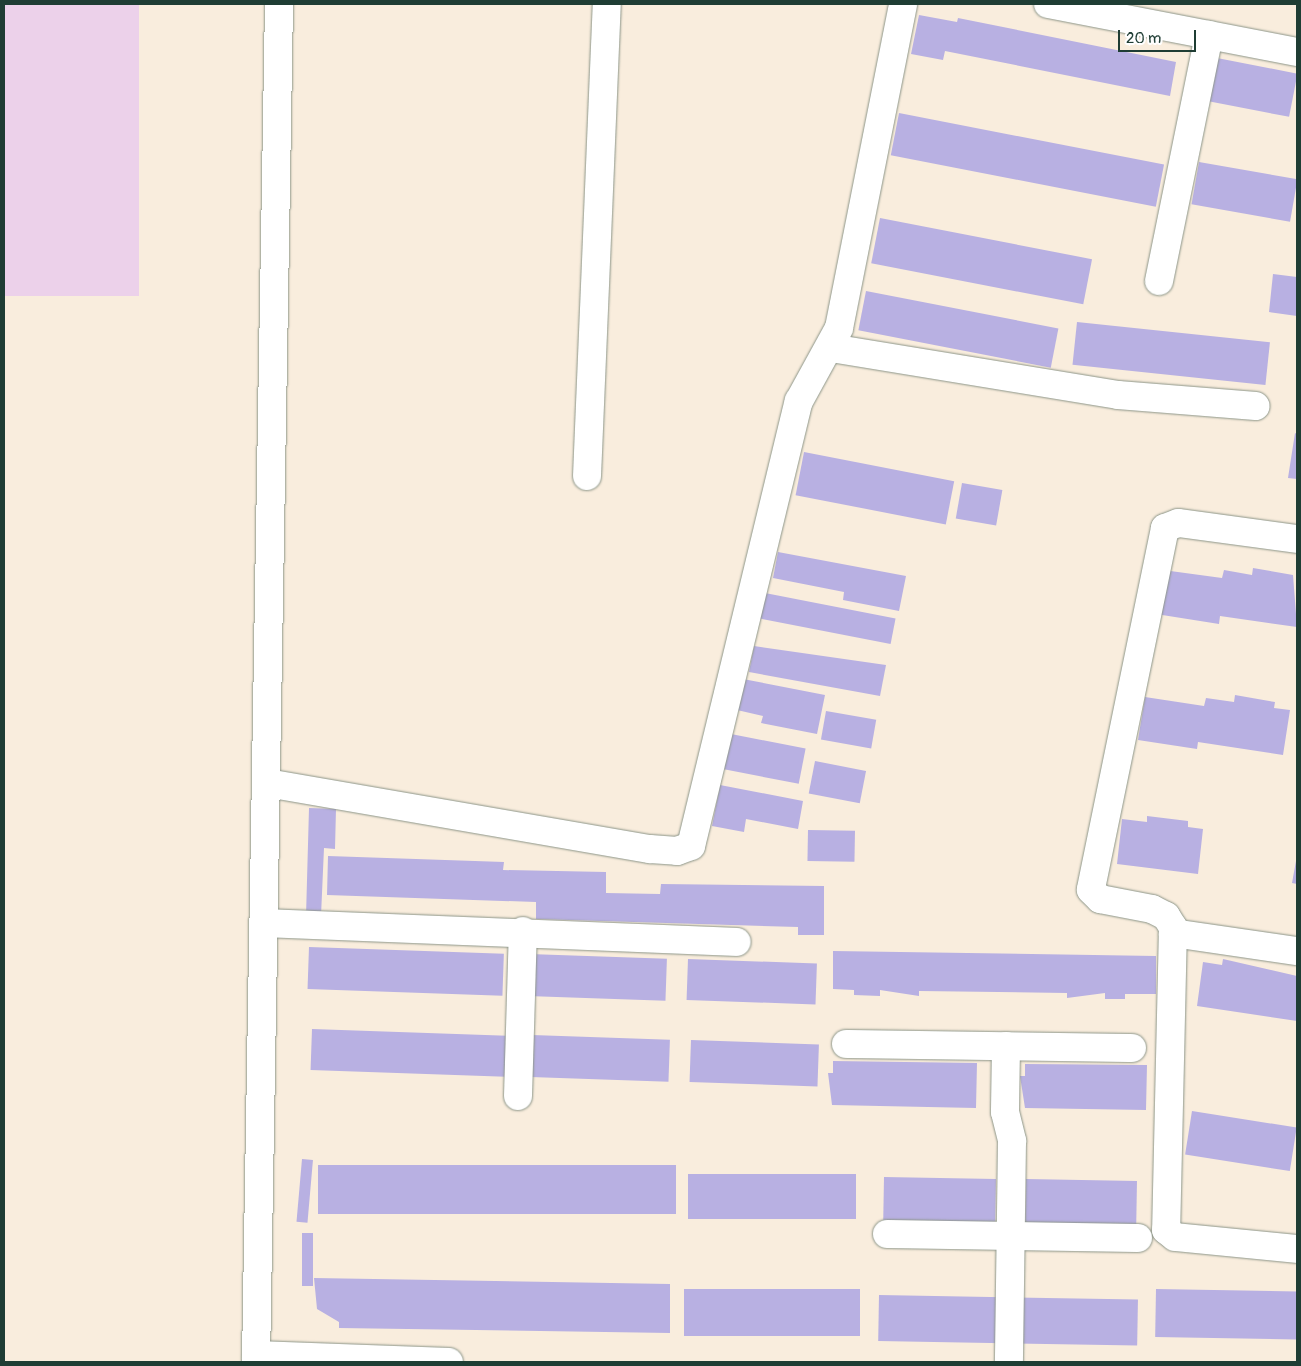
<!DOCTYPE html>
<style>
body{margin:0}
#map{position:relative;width:1301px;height:1366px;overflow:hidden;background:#f9eddd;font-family:Pangolin,sans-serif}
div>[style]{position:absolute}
.built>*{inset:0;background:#ecd1ea;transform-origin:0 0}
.building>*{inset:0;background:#b8b0e2;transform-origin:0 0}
.roads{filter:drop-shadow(0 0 1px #8c9588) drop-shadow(0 0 1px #8c9588)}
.minor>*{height:28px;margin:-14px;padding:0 14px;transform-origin:14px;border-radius:14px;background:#fff}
span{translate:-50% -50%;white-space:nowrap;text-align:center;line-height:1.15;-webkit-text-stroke:4px #fff;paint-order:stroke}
.frame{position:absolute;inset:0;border:5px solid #1f3d34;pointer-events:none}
.scale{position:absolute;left:1118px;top:30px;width:78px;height:22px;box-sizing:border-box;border:2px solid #1f3d34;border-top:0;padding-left:6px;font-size:15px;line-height:18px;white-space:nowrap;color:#1f3d34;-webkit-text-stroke:4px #fff;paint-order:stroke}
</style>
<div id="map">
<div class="built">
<i style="left:4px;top:4px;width:135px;height:292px"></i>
</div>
<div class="building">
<i style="clip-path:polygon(919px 15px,957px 22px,958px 18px,1176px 62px,1170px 96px,945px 51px,943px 60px,911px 54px)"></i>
<i style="left:1217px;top:58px;width:82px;height:44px;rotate:11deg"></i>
<i style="left:899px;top:113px;width:270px;height:43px;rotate:11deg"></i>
<i style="left:1199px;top:162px;width:100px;height:43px;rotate:10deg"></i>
<i style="left:880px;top:218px;width:216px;height:46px;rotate:11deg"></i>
<i style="clip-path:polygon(1273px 274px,1297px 277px,1297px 316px,1269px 312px)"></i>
<i style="left:866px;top:291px;width:196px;height:40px;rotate:11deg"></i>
<i style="left:1077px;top:322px;width:194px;height:43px;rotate:6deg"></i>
<i style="clip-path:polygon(1295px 433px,1297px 434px,1297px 479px,1288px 478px)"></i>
<i style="left:804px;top:452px;width:153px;height:44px;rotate:11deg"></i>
<i style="left:962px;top:483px;width:41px;height:36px;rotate:10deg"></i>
<i style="clip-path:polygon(778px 552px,906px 576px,899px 611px,843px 600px,844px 592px,773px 578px)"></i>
<i style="clip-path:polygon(1253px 568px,1293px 575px,1297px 627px,1220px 616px,1219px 624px,1156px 614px,1163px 570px,1222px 578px,1224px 570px,1252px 575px)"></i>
<i style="left:765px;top:593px;width:133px;height:26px;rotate:11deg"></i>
<i style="clip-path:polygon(754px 646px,886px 665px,880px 696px,749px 672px)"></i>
<i style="clip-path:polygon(743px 679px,825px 695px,817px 734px,761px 723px,763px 716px,737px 710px)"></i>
<i style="clip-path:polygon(1235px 695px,1275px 702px,1274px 708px,1290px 710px,1283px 755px,1198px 742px,1197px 749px,1138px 740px,1145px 697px,1204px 706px,1206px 698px,1234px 702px)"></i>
<i style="left:826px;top:711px;width:51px;height:29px;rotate:10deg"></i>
<i style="left:731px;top:734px;width:76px;height:36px;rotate:11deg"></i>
<i style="left:815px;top:761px;width:52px;height:33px;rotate:11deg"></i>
<i style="clip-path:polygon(720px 785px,803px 801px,798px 829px,746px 819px,744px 832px,712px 826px)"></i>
<i style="clip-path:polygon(309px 808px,336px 809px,335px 849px,324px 848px,321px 916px,306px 916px)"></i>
<i style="clip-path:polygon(1147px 816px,1188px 821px,1188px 827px,1203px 829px,1198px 874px,1117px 864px,1122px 819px,1147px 822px)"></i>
<i style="left:808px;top:830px;width:47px;height:31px;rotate:1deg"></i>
<i style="clip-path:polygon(328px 856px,504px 862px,503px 870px,606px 872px,606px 893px,660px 894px,661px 884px,824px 886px,824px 935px,798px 935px,798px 927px,536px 919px,536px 902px,327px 895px)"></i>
<i style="clip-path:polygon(1296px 861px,1297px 862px,1297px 884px,1292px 883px)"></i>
<i style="left:309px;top:947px;width:195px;height:42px;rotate:2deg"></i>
<i style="clip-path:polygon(833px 951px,1156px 956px,1156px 994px,1125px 994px,1125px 999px,1105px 999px,1105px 993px,1067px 998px,1067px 993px,919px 991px,919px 996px,880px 990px,880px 996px,854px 995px,854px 990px,833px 989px)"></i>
<i style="left:529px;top:954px;width:138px;height:42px;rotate:2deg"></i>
<i style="left:688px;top:959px;width:129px;height:41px;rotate:2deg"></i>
<i style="clip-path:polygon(1223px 959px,1297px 976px,1297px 1021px,1197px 1006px,1203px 962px,1222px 965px)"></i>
<i style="left:312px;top:1029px;width:195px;height:41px;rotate:2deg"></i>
<i style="left:532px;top:1035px;width:138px;height:42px;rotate:2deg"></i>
<i style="left:691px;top:1040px;width:128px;height:42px;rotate:2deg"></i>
<i style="clip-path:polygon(833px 1061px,977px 1063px,976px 1108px,832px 1105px,828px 1073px,833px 1073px)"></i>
<i style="clip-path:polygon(1025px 1064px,1147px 1065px,1146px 1110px,1025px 1108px,1020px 1076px,1025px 1076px)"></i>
<i style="left:1192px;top:1111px;width:106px;height:44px;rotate:9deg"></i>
<i style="left:302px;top:1159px;width:11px;height:63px;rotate:5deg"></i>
<i style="left:318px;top:1165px;width:358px;height:49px"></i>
<i style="left:688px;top:1174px;width:168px;height:45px"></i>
<i style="left:884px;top:1177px;width:112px;height:44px;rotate:1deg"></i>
<i style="left:1026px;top:1179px;width:111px;height:44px;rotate:1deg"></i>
<i style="left:302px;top:1233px;width:11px;height:53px"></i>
<i style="clip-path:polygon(314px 1278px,670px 1284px,670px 1333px,339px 1328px,339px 1322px,317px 1309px)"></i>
<i style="left:684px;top:1289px;width:176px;height:47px"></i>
<i style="left:1156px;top:1289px;width:141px;height:48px;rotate:1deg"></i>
<i style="left:879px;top:1295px;width:259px;height:46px;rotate:1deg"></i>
</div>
<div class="roads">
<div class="minor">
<i style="left:1048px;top:4px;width:254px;rotate:10.9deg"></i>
<i style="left:1159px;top:281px;width:251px;rotate:-78.5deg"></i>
<i style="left:831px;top:348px;width:291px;rotate:9.3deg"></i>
<i style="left:1118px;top:395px;width:138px;rotate:4.6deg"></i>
<i style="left:587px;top:476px;width:472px;rotate:-87.6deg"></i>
<i style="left:1297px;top:539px;width:120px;rotate:-172.3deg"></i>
<i style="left:1178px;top:523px;width:14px;rotate:159deg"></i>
<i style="left:1165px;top:528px;width:369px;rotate:101.6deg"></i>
<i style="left:1091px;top:890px;width:13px;rotate:45deg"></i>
<i style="left:1100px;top:899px;width:53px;rotate:10.9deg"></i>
<i style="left:1152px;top:909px;width:16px;rotate:27deg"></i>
<i style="left:1166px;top:916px;width:13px;rotate:58deg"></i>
<i style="left:1173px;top:927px;width:303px;rotate:91.3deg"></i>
<i style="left:1166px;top:1230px;width:11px;rotate:38deg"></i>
<i style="left:1175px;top:1237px;width:123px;rotate:5.6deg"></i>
<i style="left:267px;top:783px;width:389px;rotate:9.8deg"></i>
<i style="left:650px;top:849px;width:27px;rotate:4deg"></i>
<i style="left:677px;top:851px;width:15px;rotate:-20deg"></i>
<i style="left:691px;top:846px;width:458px;rotate:-76.4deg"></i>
<i style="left:799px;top:401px;width:83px;rotate:-61.3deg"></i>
<i style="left:839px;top:328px;width:330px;rotate:-78.8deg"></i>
<i style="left:265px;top:923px;width:472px;rotate:2.3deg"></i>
<i style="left:1173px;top:933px;width:125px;rotate:8.3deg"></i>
<i style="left:846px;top:1044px;width:286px;rotate:0.8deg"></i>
<i style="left:1006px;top:1046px;width:66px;rotate:90.9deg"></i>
<i style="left:1005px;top:1112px;width:30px;rotate:76deg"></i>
<i style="left:1012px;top:1141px;width:221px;rotate:90.8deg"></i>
<i style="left:518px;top:1096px;width:165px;rotate:-88.3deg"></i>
<i style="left:887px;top:1234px;width:251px;rotate:0.9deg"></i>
<i style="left:256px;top:1355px;width:193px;rotate:2.1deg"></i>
<i style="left:256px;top:1362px;width:1358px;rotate:-89.03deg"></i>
</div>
</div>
<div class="frame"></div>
<div class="scale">20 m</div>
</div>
